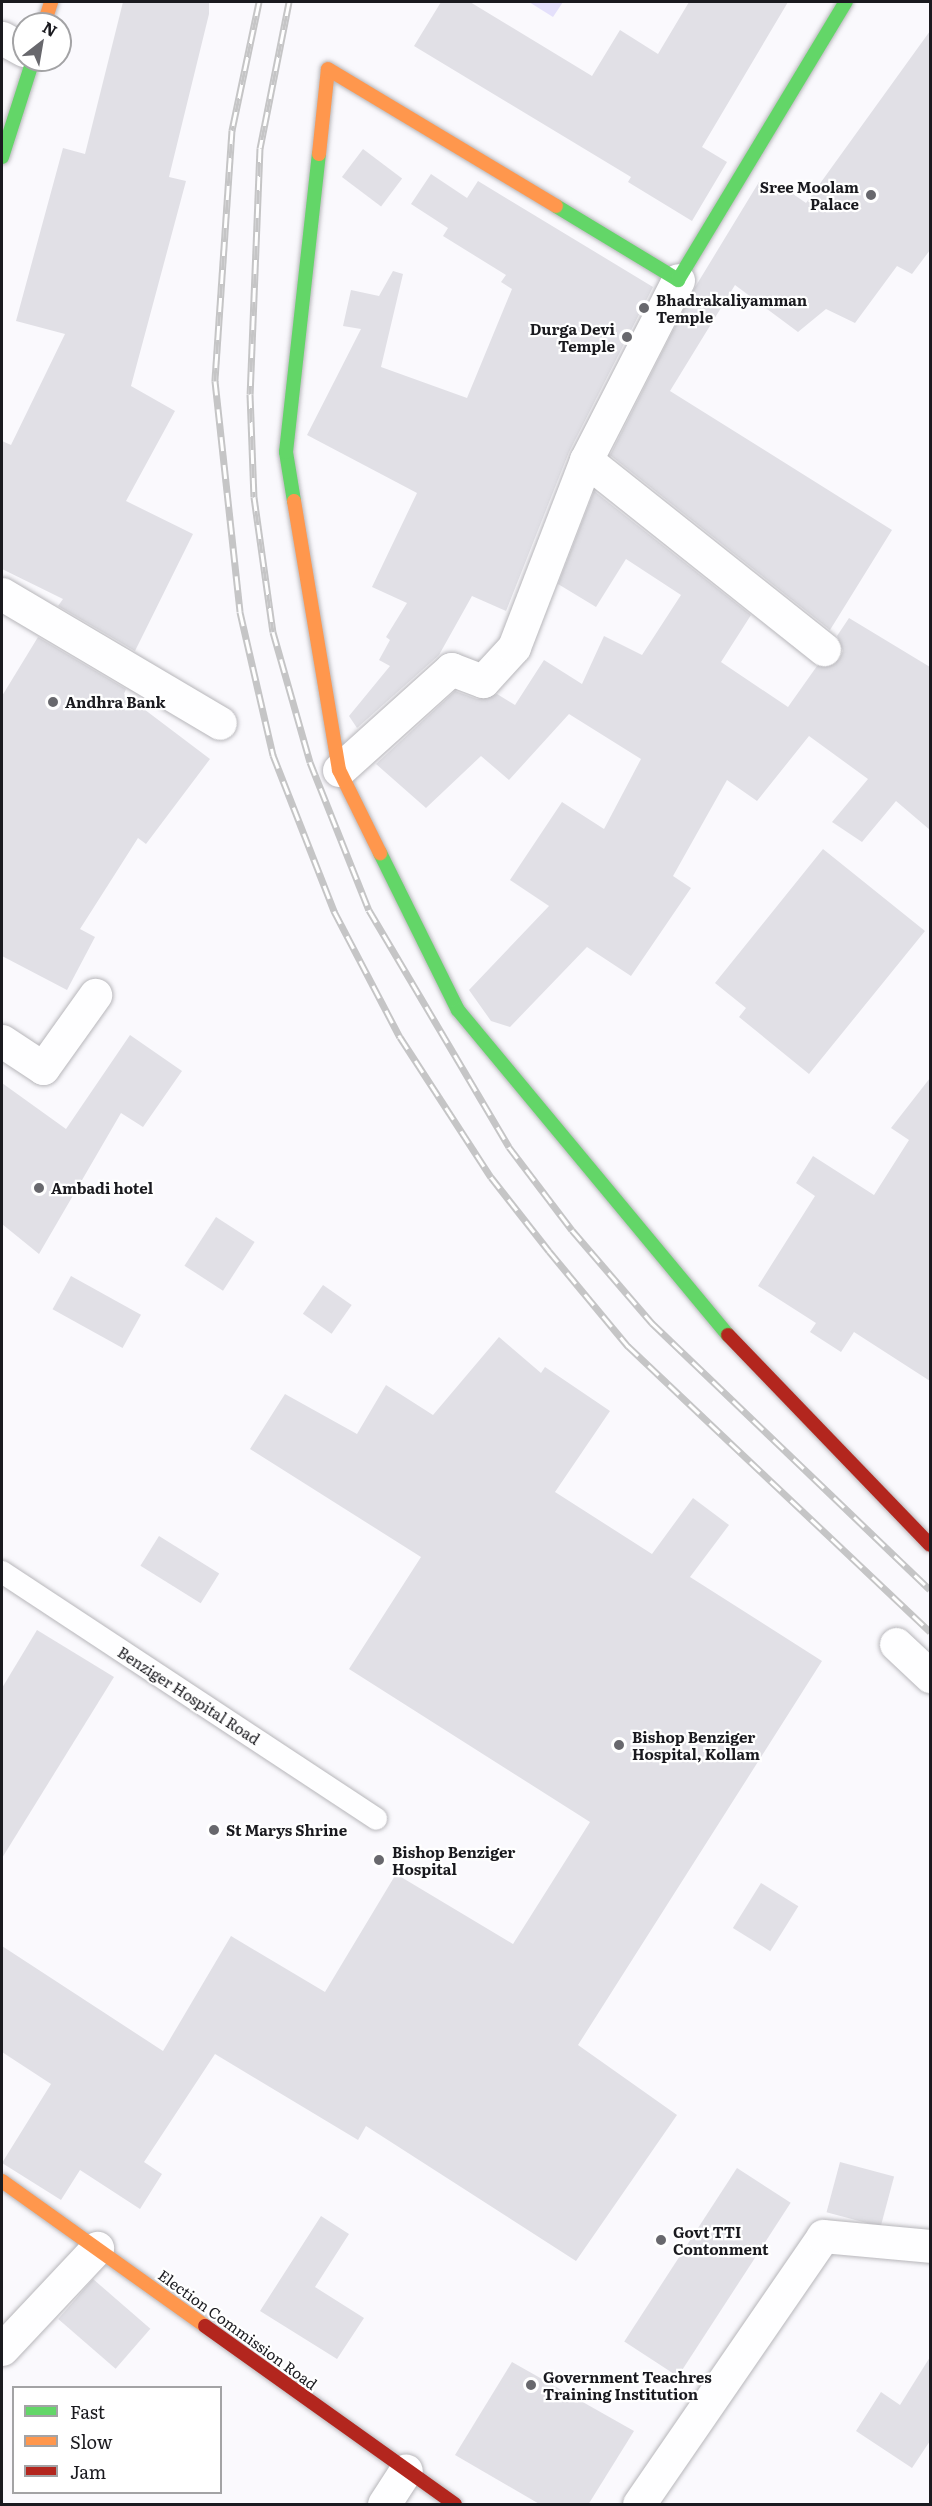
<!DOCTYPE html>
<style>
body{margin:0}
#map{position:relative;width:932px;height:2506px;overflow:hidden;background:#faf9fd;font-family:Literata,serif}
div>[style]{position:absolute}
.green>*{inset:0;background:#e4e0fb}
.building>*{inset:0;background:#e1e0e6;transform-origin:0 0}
.roads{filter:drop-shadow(0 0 2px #b7b6ba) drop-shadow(0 0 2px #b7b6ba)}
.lane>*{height:22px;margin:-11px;padding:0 11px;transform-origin:11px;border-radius:11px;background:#fefeff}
.street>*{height:33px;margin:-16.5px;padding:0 16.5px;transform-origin:16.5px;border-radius:16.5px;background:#fefeff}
.fast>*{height:14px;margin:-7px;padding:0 7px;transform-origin:7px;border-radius:7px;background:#63d668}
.slow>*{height:14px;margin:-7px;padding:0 7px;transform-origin:7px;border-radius:7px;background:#ff974d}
.jam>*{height:14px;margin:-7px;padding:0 7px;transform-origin:7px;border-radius:7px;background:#b3261e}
.rail>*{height:7px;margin-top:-3.5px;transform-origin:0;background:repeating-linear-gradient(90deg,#fff 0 14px,#c5c5c6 0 28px);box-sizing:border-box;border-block:2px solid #c5c5c6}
.dots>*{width:16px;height:16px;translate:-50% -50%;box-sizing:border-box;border:3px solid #fff;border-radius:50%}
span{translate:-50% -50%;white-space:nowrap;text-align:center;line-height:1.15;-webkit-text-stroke:4.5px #fff;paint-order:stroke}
.poi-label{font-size:15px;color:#1a1a1f;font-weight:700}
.right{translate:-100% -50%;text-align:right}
.left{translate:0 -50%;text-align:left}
.street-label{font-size:15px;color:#1a1a1f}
.frame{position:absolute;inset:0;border:3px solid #1a1a1f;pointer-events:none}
.legend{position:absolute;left:12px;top:2386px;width:210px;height:108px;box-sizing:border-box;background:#fff;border:2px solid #a3a3a5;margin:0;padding:8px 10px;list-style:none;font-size:18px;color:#1a1a1f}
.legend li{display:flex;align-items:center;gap:12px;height:30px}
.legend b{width:30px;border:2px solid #a3a3a5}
.north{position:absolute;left:12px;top:12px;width:60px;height:60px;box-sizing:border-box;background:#fff;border:2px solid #a3a3a5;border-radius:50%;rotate:31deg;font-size:16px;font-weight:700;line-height:24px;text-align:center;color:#1a1a1f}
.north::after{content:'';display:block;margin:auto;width:21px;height:27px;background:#68686d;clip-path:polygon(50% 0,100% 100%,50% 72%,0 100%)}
</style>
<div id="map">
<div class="green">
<i style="clip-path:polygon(529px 2px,563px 2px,553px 17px)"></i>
</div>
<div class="building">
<i style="clip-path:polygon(123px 2px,209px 2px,209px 14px,169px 177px,186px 181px,131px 386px,175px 411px,126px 501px,193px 534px,135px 651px,58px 606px,63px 599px,2px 569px,2px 441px,11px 445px,65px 334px,16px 321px,63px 148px,85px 154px)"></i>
<i style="clip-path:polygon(441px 2px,470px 2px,592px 76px,620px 30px,658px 54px,689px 2px,788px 2px,702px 147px,727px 162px,692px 221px,628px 182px,631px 177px,414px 46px)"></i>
<i style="clip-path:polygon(930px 31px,930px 250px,912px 274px,897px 266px,855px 323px,826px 309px,798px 332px,735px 285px,670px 391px,892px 530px,830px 630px,610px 455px,694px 289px,759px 182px,779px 193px,783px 187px,806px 203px)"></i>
<i style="left:363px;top:149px;width:49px;height:35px;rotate:37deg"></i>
<i style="clip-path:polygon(431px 174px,467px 198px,478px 181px,653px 287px,569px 452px,506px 611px,472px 596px,439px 655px,357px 728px,349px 716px,390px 666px,379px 660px,390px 640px,386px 637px,407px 603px,372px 587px,417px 493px,307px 435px,361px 329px,343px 326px,351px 290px,379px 296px,393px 271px,403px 274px,381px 367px,467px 398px,512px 289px,501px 282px,506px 275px,443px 236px,448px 228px,411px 204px)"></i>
<i style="clip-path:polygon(594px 491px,751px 615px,721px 662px,788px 707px,817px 666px,839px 660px,843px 651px,837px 636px,849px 618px,930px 667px,930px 830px,896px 801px,862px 842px,832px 822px,868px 779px,809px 736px,757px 801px,727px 780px,673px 876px,691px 888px,631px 976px,587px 947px,510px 1027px,491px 1021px,469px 990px,549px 906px,510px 880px,562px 802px,604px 829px,641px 759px,569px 714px,509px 780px,481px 756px,426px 808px,376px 764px,455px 691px,477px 699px,497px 694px,515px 705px,544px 660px,582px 684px,604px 636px,642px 655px,681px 595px,626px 559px,596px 607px,558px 584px)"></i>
<i style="clip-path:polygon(38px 637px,126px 689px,124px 694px,210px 759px,146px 844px,138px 838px,80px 929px,95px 937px,67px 990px,2px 956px,2px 696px)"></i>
<i style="clip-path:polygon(823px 849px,925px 931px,809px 1074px,739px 1017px,746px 1008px,715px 983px)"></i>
<i style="clip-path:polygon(130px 1035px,182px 1071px,143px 1127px,121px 1113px,39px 1254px,2px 1224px,2px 1083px,66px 1129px)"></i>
<i style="clip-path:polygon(930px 1078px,930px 1381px,854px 1332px,841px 1352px,810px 1332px,816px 1323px,758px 1286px,815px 1196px,796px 1183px,813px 1156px,874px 1195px,909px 1140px,891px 1128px)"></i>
<i style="left:216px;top:1217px;width:46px;height:58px;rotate:33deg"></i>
<i style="left:71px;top:1276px;width:80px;height:38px;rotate:29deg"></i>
<i style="left:323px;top:1285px;width:35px;height:35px;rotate:35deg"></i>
<i style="clip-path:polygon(499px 1337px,541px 1373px,545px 1367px,610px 1411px,555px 1492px,652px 1554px,693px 1498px,729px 1525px,690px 1577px,822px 1661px,578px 2045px,677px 2115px,576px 2261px,366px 2126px,358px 2140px,215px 2054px,144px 2162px,162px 2174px,140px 2209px,80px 2170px,61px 2200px,2px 2163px,51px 2084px,2px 2052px,2px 1946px,163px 2051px,231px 1936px,325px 1992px,396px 1874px,513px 1944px,590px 1822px,349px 1669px,421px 1557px,250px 1449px,285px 1394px,357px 1434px,386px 1385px,433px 1415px)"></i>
<i style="left:159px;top:1536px;width:71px;height:35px;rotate:32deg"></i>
<i style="clip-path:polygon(37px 1630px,114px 1677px,2px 1858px,2px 1688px)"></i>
<i style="left:761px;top:1883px;width:44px;height:53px;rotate:32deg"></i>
<i style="left:840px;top:2162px;width:56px;height:52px;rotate:15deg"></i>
<i style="left:737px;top:2168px;width:64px;height:207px;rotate:33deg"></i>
<i style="clip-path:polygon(321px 2216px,349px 2234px,315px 2287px,364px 2318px,337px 2359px,260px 2311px)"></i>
<i style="left:93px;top:2279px;width:76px;height:53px;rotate:41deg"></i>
<i style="clip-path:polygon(930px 2357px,930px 2441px,912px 2468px,856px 2431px,881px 2392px,900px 2405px)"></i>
<i style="clip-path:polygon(512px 2362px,634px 2431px,588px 2505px,541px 2505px,455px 2455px)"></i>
</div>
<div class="roads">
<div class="lane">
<i style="left:2px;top:1572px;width:448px;rotate:33.4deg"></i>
</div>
<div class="street">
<i style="left:2px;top:38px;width:25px;rotate:29deg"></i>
<i style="left:586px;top:460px;width:304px;rotate:38.5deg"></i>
<i style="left:2px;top:594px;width:253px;rotate:30.6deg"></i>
<i style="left:339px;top:770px;width:151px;rotate:-42deg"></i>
<i style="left:451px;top:669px;width:34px;rotate:21deg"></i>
<i style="left:483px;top:681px;width:46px;rotate:-47.6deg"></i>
<i style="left:514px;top:647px;width:200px;rotate:-68.9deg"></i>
<i style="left:586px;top:460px;width:202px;rotate:-62.9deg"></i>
<i style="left:2px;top:1041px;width:49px;rotate:33.4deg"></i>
<i style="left:43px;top:1068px;width:90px;rotate:-54.5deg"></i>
<i style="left:896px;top:1644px;width:47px;rotate:43.3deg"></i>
<i style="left:2px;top:2349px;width:139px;rotate:-46.8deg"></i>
<i style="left:384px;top:2504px;width:40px;rotate:-57.1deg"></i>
<i style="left:639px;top:2504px;width:325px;rotate:-55.5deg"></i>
<i style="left:823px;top:2236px;width:107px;rotate:5.3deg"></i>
</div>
<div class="fast">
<i style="left:2px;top:157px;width:102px;rotate:-72.3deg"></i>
<i style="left:556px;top:206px;width:143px;rotate:31.2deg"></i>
<i style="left:678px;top:280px;width:325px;rotate:-58.9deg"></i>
<i style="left:294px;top:501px;width:50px;rotate:-99.3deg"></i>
<i style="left:286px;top:452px;width:300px;rotate:-83.7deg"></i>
<i style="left:380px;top:853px;width:175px;rotate:63.6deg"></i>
<i style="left:458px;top:1010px;width:423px;rotate:50.3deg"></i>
</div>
<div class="slow">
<i style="left:44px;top:24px;width:23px;rotate:-72deg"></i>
<i style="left:319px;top:154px;width:85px;rotate:-84deg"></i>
<i style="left:328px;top:69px;width:266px;rotate:31deg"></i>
<i style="left:294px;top:501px;width:273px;rotate:80.5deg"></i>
<i style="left:339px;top:770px;width:93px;rotate:63.7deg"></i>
<i style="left:2px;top:2181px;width:249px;rotate:35.5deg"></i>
</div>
<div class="jam">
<i style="left:728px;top:1335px;width:291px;rotate:46.1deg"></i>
<i style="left:205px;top:2326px;width:307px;rotate:35.5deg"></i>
</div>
</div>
<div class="rail">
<i style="left:259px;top:2px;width:131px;rotate:101.9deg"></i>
<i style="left:232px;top:130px;width:252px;rotate:93.9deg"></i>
<i style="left:215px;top:381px;width:232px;rotate:83.8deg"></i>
<i style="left:240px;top:612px;width:147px;rotate:77deg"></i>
<i style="left:273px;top:755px;width:168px;rotate:68.6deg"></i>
<i style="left:334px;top:911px;width:142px;rotate:62.4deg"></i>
<i style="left:400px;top:1037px;width:167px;rotate:57deg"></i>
<i style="left:491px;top:1177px;width:94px;rotate:51.9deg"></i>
<i style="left:549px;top:1251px;width:124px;rotate:50.3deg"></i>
<i style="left:628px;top:1346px;width:416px;rotate:43.4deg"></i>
<i style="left:289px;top:2px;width:149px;rotate:101.2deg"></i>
<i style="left:260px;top:148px;width:246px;rotate:92.3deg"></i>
<i style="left:250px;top:394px;width:103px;rotate:87.8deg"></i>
<i style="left:254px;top:497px;width:136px;rotate:82deg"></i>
<i style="left:273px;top:632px;width:135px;rotate:74.1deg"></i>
<i style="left:310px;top:762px;width:159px;rotate:68.3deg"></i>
<i style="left:369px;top:910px;width:275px;rotate:59.4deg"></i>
<i style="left:509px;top:1147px;width:104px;rotate:52.8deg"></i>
<i style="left:572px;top:1230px;width:123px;rotate:49.3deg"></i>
<i style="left:652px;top:1323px;width:385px;rotate:43.8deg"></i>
</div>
<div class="dots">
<i style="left:871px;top:195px;background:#68686d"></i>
<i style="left:644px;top:308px;background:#68686d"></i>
<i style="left:627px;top:337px;background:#68686d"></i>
<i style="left:53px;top:702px;background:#68686d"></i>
<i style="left:39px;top:1188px;background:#68686d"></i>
<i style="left:619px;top:1745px;background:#68686d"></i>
<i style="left:214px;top:1830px;background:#68686d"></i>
<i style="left:379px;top:1860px;background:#68686d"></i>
<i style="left:661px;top:2240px;background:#68686d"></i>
<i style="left:531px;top:2385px;background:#68686d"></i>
</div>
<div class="poi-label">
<span class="right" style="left:859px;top:195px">Sree Moolam<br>Palace</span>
<span class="left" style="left:656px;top:308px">Bhadrakaliyamman<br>Temple</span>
<span class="right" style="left:615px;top:337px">Durga Devi<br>Temple</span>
<span class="left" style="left:65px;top:702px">Andhra Bank</span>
<span class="left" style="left:51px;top:1188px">Ambadi hotel</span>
<span class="left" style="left:632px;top:1745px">Bishop Benziger<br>Hospital, Kollam</span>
<span class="left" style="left:226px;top:1830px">St Marys Shrine</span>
<span class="left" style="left:392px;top:1860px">Bishop Benziger<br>Hospital</span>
<span class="left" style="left:673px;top:2240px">Govt TTI<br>Contonment</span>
<span class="left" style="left:543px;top:2385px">Government Teachres<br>Training Institution</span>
</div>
<div class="street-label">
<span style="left:189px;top:1695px;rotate:33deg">Benziger Hospital Road</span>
<span style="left:238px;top:2329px;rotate:36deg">Election Commission Road</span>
</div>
<div class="frame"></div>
<ul class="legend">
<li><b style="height:8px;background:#63d668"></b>Fast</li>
<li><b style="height:8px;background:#ff974d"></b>Slow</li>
<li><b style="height:8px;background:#b3261e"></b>Jam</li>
</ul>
<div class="north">N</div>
</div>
